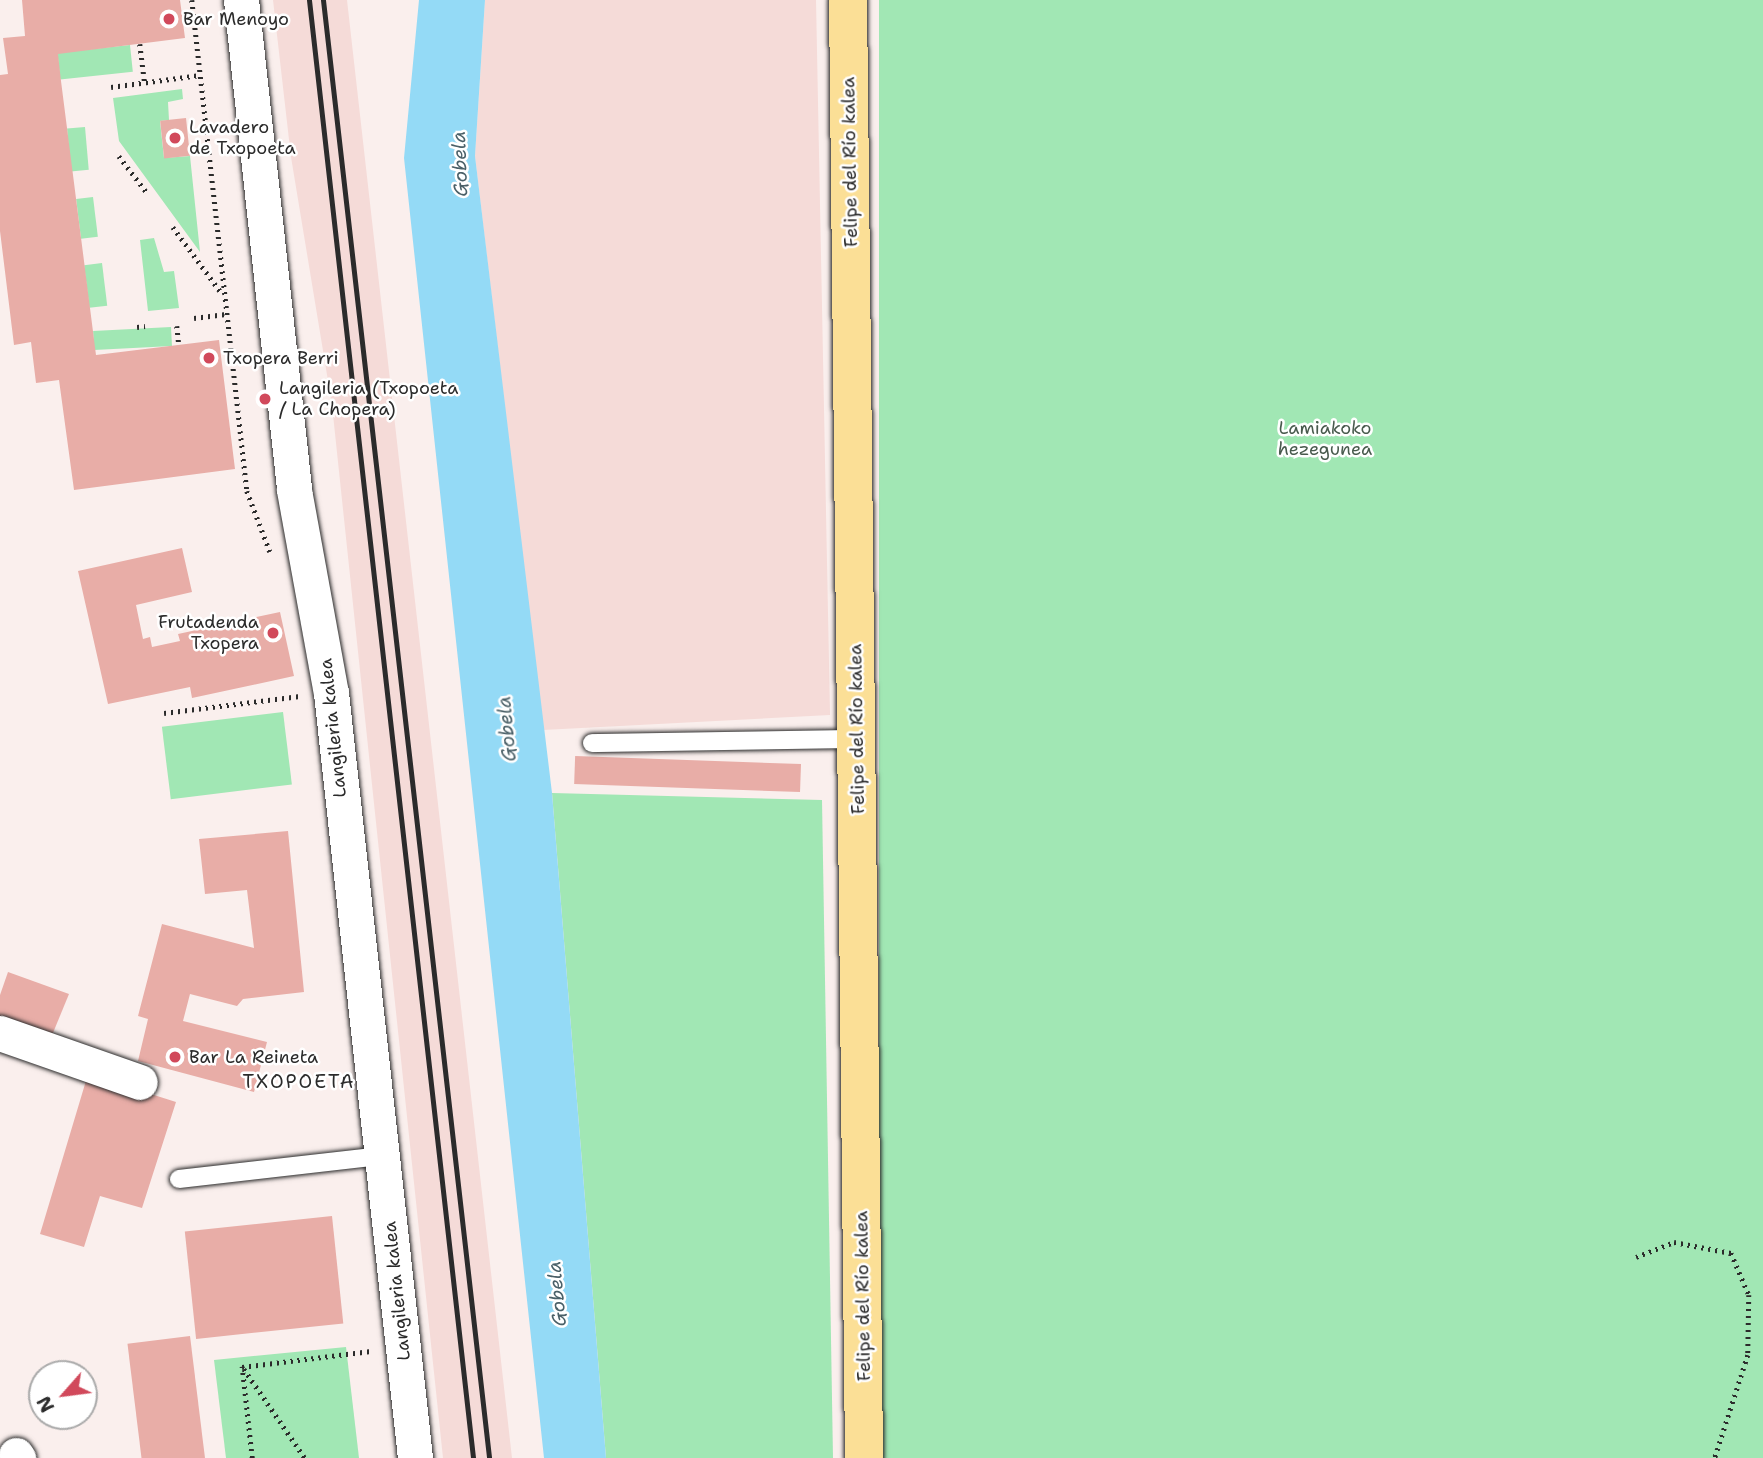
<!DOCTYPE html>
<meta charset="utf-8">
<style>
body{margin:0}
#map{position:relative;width:1763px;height:1458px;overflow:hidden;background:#faefed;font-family:"Shantell Sans",sans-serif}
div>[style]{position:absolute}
.built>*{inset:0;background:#f5dbd8}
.green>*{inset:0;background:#a1e7b4;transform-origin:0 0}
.water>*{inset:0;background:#94daf6}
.building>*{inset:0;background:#e8ada7;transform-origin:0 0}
.path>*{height:4.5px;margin-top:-2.25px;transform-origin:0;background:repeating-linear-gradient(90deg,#2b2b2b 0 2px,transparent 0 7px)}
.roads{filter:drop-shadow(0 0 2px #2b2b2b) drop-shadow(0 0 2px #2b2b2b)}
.lane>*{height:18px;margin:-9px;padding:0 9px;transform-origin:9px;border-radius:9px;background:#fff}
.street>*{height:35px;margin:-17.5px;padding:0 17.5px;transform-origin:17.5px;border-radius:17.5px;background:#fff}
.primary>*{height:38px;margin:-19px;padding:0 19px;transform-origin:19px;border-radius:19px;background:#fbdf96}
.rail>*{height:5px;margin:-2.5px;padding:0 2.5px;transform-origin:2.5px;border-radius:2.5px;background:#2b2b2b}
.dots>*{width:19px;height:19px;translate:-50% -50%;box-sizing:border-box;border:4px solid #fff;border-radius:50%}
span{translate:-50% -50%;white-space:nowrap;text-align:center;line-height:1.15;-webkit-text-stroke:5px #fff;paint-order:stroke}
.poi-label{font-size:18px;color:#2b2b2b}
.left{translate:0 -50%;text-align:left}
.right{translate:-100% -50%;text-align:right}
.street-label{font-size:18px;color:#2b2b2b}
.park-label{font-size:18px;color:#485a4d}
.water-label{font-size:19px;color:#4a6068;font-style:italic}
.neighbourhood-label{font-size:19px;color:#2b2b2b;letter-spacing:2px}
.north{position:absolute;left:28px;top:1360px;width:70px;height:70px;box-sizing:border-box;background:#fff;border:2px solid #aaa;border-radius:50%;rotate:242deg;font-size:19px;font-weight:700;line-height:28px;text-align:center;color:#2b2b2b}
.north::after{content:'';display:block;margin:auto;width:24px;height:32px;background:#d1495b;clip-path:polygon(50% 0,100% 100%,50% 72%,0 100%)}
</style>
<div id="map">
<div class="built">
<i style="clip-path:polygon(273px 0,347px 0,512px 1458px,443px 1458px,332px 405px,291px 157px)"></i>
<i style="clip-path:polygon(485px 0,816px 0,830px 715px,543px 730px,475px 156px)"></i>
</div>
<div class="green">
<i style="left:879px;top:0;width:884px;height:1458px"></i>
<i style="left:130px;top:45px;width:27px;height:73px;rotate:84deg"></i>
<i style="clip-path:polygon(182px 89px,183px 99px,168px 102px,169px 120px,160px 121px,164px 158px,190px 156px,200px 252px,119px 141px,113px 98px)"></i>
<i style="left:85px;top:127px;width:43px;height:18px;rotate:85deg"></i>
<i style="left:93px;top:197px;width:40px;height:17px;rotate:83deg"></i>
<i style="clip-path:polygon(154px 238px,164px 272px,174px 271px,179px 308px,148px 311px,140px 240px)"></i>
<i style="left:102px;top:263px;width:43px;height:18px;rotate:83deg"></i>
<i style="left:171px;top:327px;width:19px;height:78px;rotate:87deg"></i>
<i style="left:283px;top:712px;width:73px;height:122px;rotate:83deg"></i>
<i style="clip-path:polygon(552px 793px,822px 800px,833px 1458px,606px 1458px)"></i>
<i style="clip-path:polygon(346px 1347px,359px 1458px,226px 1458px,214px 1360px)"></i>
</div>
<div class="water">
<i style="clip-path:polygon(419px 0,485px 0,475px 156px,552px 793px,606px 1458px,544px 1458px,404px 158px)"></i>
</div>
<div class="building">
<i style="clip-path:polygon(22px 0,180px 0,185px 38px,58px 54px,61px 81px,96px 355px,219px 340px,235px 469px,74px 490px,59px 380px,36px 383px,31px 342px,14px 345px,0 231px,0 75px,8px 74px,3px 38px,25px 36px)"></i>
<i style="left:186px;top:118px;width:38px;height:26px;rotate:84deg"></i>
<i style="clip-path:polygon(182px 548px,192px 592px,136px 605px,143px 639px,150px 637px,152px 647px,180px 641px,178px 634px,280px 612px,294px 676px,192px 698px,190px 687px,108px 704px,78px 571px)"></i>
<i style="left:801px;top:764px;width:28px;height:226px;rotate:92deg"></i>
<i style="clip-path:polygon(288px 831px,304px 992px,243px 999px,237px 1006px,190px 994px,183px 1021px,267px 1042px,254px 1092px,138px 1061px,148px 1019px,138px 1016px,162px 924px,254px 948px,247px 890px,205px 894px,199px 839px)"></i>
<i style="clip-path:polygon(8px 972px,69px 994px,48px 1045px,0 1019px,0 995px)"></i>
<i style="clip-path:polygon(88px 1074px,176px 1102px,142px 1208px,100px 1196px,84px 1247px,40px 1234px)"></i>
<i style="left:332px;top:1216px;width:108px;height:148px;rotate:84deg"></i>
<i style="left:190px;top:1336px;width:123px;height:63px;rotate:83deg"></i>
</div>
<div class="path">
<i style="left:192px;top:0;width:494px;rotate:83.6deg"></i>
<i style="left:247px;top:491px;width:65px;rotate:69.3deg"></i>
<i style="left:140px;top:44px;width:38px;rotate:83deg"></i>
<i style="left:111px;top:87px;width:90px;rotate:-7.7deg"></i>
<i style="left:119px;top:156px;width:48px;rotate:52.7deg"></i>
<i style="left:173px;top:227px;width:84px;rotate:53.7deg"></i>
<i style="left:194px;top:318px;width:32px;rotate:-7deg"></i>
<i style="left:177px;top:326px;width:19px;rotate:84deg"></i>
<i style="left:137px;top:327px;width:8px;rotate:-7deg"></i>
<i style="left:164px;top:713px;width:137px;rotate:-7.1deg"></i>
<i style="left:1636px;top:1257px;width:41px;rotate:-21.5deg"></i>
<i style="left:1674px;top:1242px;width:58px;rotate:10.9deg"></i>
<i style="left:1731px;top:1253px;width:46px;rotate:66.8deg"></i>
<i style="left:1749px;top:1295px;width:60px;rotate:91deg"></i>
<i style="left:1748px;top:1355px;width:108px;rotate:107.8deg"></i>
<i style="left:244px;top:1369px;width:108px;rotate:55.6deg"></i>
<i style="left:252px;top:1458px;width:92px;rotate:-96.3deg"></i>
<i style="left:242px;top:1367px;width:130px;rotate:-7.1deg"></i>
</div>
<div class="roads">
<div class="lane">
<i style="left:592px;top:743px;width:265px;rotate:-0.9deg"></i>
<i style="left:179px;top:1179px;width:204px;rotate:-6.5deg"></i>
</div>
<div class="street">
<i style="left:241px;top:0;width:493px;rotate:83.8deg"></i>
<i style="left:294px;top:490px;width:206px;rotate:79.7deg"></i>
<i style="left:331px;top:693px;width:770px;rotate:83.73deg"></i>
<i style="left:0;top:1033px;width:148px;rotate:19.3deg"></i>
<i style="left:16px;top:1455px;width:4px;rotate:56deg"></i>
</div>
<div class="primary">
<i style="left:848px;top:0;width:1458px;rotate:89.37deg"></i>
</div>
</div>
<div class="rail">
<i style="left:309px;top:0;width:1467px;rotate:83.58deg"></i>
<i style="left:323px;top:0;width:1467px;rotate:83.5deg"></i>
</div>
<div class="dots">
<i style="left:169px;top:19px;background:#d1495b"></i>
<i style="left:175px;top:138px;background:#d1495b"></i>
<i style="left:209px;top:358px;background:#d1495b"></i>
<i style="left:265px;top:399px;background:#d1495b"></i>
<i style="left:273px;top:633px;background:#d1495b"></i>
<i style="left:175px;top:1057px;background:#d1495b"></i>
</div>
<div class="poi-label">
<span class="left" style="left:183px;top:19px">Bar Menoyo</span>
<span class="left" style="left:189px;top:138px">Lavadero<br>de Txopoeta</span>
<span class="left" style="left:223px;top:358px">Txopera Berri</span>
<span class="left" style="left:279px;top:399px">Langileria (Txopoeta<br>/ La Chopera)</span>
<span class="right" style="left:259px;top:633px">Frutadenda<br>Txopera</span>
<span class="left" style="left:189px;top:1057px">Bar La Reineta</span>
</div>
<div class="street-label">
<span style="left:850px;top:162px;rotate:-91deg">Felipe del Río kalea</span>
<span style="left:333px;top:728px;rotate:-96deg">Langileria kalea</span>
<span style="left:857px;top:729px;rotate:-91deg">Felipe del Río kalea</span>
<span style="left:397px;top:1291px;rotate:-96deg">Langileria kalea</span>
<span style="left:863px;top:1296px;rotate:-91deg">Felipe del Río kalea</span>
</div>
<div class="park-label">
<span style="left:1325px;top:439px">Lamiakoko<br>hezegunea</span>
</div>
<div class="water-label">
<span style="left:460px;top:164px;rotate:-92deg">Gobela</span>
<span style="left:507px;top:729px;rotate:-95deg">Gobela</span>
<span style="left:557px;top:1294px;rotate:-95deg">Gobela</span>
</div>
<div class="neighbourhood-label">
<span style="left:299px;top:1082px">TXOPOETA</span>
</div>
<div class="north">N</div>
</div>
